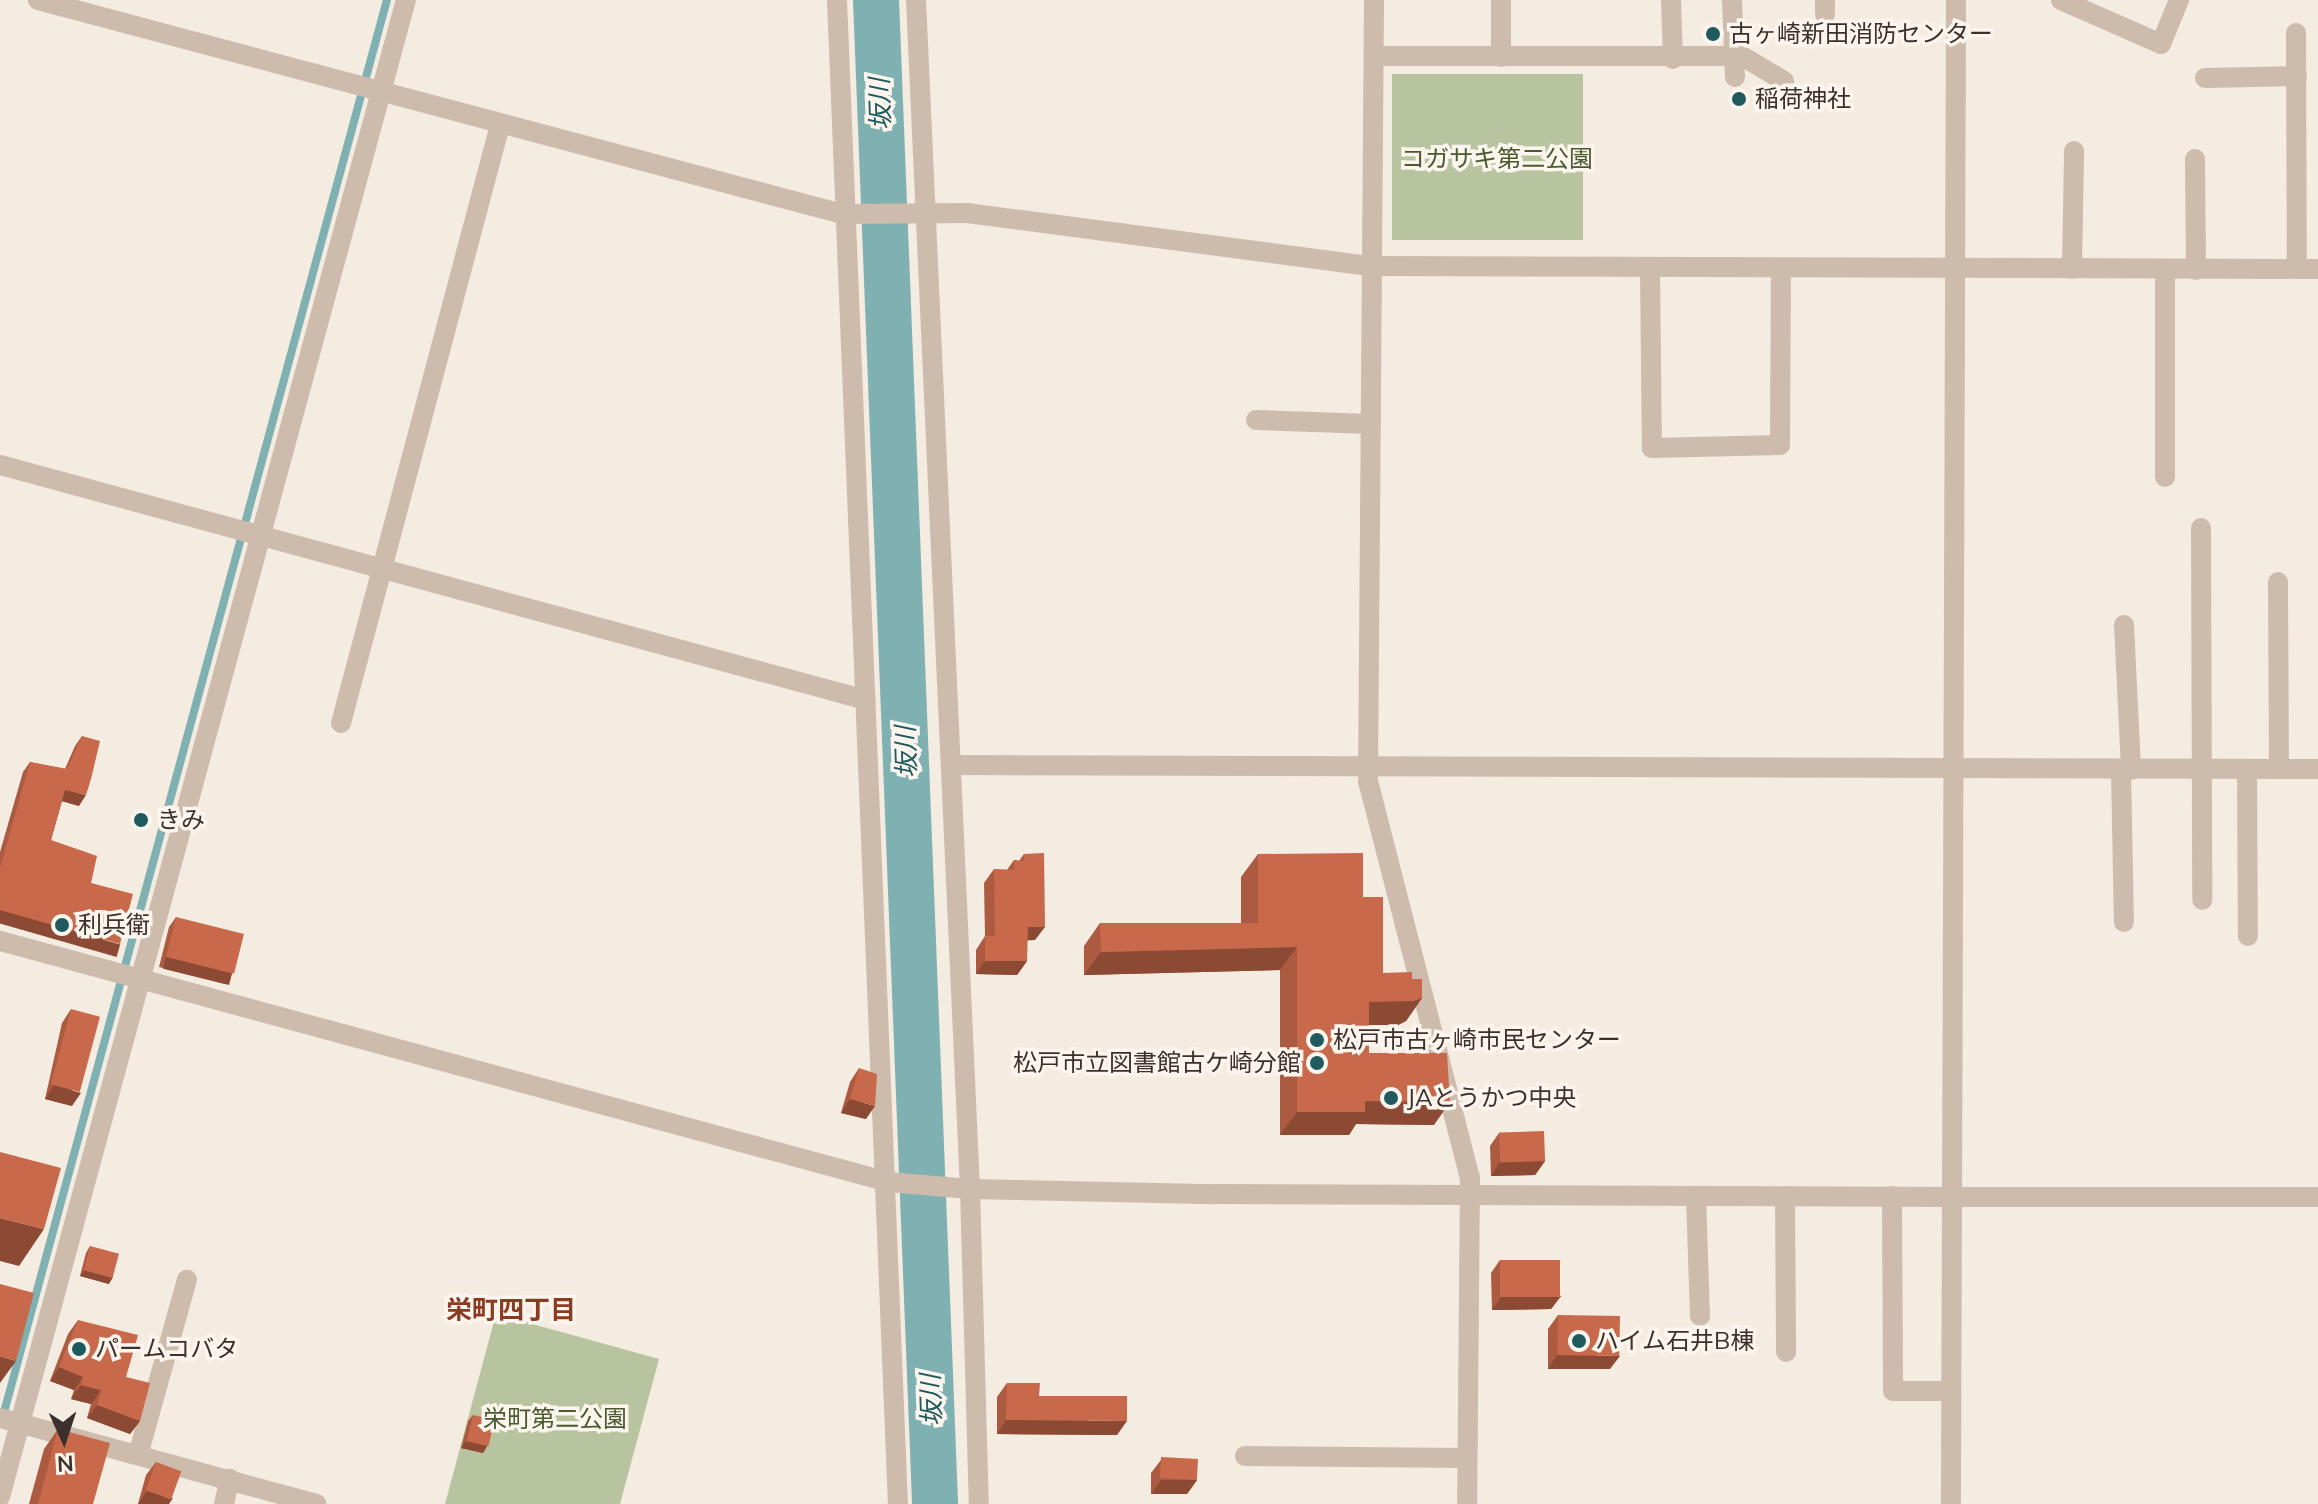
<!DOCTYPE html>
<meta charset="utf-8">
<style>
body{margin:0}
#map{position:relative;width:2318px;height:1504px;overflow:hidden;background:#f4ebe1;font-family:Mulish,"Noto Sans JP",sans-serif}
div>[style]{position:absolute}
.green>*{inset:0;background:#b8c4a0;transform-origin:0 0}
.stream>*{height:8px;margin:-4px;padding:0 4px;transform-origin:4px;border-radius:4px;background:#7fb0b2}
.river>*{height:46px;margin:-23px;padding:0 23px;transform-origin:23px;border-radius:23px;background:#7fb0b2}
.minor>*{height:20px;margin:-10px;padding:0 10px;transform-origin:10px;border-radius:10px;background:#cdbbac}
.wall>*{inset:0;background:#ac5a40}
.shaded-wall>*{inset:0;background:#8c4a34;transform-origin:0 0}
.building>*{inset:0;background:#c8694b;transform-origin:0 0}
.dots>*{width:22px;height:22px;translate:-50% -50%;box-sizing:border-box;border:4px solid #fbf5ee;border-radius:50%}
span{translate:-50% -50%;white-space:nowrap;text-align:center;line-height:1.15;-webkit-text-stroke:7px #fbf5ee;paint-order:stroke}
.poi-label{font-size:24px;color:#3b302b}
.left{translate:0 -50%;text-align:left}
.right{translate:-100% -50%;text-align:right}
.park-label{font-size:24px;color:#4a5a2e}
.water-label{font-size:26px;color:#1f5a5e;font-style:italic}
.neighbourhood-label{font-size:26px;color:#8c3b22;font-weight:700}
.north{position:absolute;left:24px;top:1400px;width:80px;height:80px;-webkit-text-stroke:6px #fbf5ee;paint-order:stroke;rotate:177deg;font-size:22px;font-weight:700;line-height:32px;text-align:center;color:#3b302b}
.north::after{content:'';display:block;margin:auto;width:28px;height:36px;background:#3b302b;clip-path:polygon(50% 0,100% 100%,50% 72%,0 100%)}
</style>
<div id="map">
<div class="green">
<i style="left:1392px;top:74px;width:191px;height:166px"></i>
<i style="clip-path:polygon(496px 1314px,659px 1359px,620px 1504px,445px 1504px)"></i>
</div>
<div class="stream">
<i style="left:3px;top:1416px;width:1467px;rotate:-74.83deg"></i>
</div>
<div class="river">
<i style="left:876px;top:0;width:1505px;rotate:87.75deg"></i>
</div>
<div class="minor">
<i style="left:38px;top:0;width:832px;rotate:14.9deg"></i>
<i style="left:842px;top:214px;width:125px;rotate:-0.5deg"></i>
<i style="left:967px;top:213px;width:408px;rotate:7.5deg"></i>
<i style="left:1372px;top:266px;width:946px;rotate:0.18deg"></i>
<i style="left:837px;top:0;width:1505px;rotate:87.68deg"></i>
<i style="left:916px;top:0;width:1190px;rotate:87.4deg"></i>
<i style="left:970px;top:1189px;width:315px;rotate:88.4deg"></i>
<i style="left:1374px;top:0;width:781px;rotate:90.44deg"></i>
<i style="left:1368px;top:781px;width:409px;rotate:75.6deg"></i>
<i style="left:1470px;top:1177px;width:327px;rotate:90.5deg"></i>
<i style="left:1501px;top:0;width:57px;rotate:90deg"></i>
<i style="left:1671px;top:0;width:59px;rotate:88.1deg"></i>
<i style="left:1732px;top:0;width:77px;rotate:87.8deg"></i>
<i style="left:1825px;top:0;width:14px;rotate:90deg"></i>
<i style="left:1956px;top:0;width:1197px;rotate:90.19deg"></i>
<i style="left:1952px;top:1197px;width:366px"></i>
<i style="left:2061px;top:0;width:109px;rotate:23.7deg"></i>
<i style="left:2161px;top:44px;width:48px;rotate:-67.8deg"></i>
<i style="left:2296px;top:33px;width:236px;rotate:89.8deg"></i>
<i style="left:1374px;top:56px;width:368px"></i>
<i style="left:1742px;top:56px;width:49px;rotate:30.8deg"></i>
<i style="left:2205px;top:78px;width:92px;rotate:-1.2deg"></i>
<i style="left:2195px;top:159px;width:111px;rotate:89.5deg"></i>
<i style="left:1650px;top:269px;width:179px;rotate:89.4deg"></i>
<i style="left:1652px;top:448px;width:128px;rotate:-1.3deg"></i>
<i style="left:1780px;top:445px;width:176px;rotate:-89.7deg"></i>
<i style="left:2072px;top:269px;width:118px;rotate:-89deg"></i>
<i style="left:2165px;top:270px;width:207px;rotate:90deg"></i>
<i style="left:1256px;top:420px;width:114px;rotate:2deg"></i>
<i style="left:0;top:465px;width:897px;rotate:15.18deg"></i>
<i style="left:2201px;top:528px;width:372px;rotate:89.8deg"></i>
<i style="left:2278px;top:582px;width:187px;rotate:89.7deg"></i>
<i style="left:2124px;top:625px;width:145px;rotate:87.2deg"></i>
<i style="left:341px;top:723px;width:619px;rotate:-75.11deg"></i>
<i style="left:952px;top:765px;width:1366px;rotate:0.17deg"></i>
<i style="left:2247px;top:769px;width:167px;rotate:89.7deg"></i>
<i style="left:2121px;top:770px;width:152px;rotate:88.9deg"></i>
<i style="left:0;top:941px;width:920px;rotate:15.18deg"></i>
<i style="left:888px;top:1182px;width:82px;rotate:4.9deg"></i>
<i style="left:970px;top:1189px;width:245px;rotate:1.2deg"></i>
<i style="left:1215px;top:1194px;width:737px;rotate:0.23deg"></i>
<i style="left:1952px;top:1197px;width:307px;rotate:90.2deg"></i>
<i style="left:1696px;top:1196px;width:120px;rotate:88.1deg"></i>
<i style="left:1785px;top:1196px;width:156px;rotate:89.6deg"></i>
<i style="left:1892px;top:1196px;width:195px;rotate:89.7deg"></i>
<i style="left:1893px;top:1391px;width:57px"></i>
<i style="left:0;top:1418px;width:328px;rotate:15.2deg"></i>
<i style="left:138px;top:1455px;width:182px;rotate:-74.4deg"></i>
<i style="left:1245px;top:1456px;width:222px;rotate:0.5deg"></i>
<i style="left:0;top:1497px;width:1551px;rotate:-74.83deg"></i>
<i style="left:224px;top:1504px;width:26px;rotate:-77deg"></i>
</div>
<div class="wall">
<i style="clip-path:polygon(82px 736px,79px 806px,62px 801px,51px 840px,113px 955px,0 923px,0 852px,23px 772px,30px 762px,65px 769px,75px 746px)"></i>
<i style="clip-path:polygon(1024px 854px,1035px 940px,1027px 940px,1027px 961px,1017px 975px,976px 974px,976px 950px,985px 936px,984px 883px,994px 869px,1007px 870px,1014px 860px,1019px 861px)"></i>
<i style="clip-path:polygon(1258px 854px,1363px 897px,1383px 973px,1412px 979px,1422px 998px,1406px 1021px,1398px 1025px,1369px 1025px,1369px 1053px,1434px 1125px,1356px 1124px,1349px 1135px,1280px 1135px,1280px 970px,1084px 975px,1084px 946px,1100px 923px,1241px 923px,1241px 877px)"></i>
<i style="clip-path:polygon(176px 917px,232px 974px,225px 984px,159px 967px,169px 927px)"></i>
<i style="clip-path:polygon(71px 1009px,72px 1106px,45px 1099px,62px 1023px)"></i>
<i style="clip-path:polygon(859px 1068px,866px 1119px,841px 1113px,850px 1082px)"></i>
<i style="clip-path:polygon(1499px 1133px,1545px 1161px,1535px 1175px,1491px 1176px,1490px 1146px)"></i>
<i style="clip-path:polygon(90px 1246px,109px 1284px,80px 1276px,86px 1253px)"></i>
<i style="clip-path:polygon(1500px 1260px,1561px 1296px,1551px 1309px,1492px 1310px,1491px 1273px)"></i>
<i style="clip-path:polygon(1558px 1315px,1610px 1369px,1548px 1369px,1548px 1329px)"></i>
<i style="clip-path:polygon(78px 1320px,126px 1377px,140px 1421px,130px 1434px,87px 1418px,91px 1404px,71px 1399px,74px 1390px,50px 1381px,68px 1334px)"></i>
<i style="clip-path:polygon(1007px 1383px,1039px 1396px,1117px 1435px,997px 1434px,997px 1397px)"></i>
<i style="clip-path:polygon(473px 1415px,487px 1446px,483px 1453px,461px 1448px,468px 1421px)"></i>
<i style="clip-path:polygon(58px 1429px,93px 1504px,29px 1504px,44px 1449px)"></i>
<i style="clip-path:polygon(1161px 1460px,1197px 1480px,1187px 1494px,1151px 1494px,1151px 1473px)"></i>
<i style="clip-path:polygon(156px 1462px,169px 1504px,138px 1504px,146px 1475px)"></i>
</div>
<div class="shaded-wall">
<i style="clip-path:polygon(65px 790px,86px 795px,79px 806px,58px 800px)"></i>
<i style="left:0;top:910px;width:125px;height:13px;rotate:16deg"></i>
<i style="clip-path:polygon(1028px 927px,1045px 927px,1035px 940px,1018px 941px)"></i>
<i style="clip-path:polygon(1297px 947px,1280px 970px,1084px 975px,1101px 952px)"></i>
<i style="left:166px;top:957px;width:68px;height:12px;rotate:14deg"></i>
<i style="clip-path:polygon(985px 961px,1027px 961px,1017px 975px,976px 974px)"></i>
<i style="clip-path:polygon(1422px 998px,1406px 1021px,1398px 1025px,1353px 1025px,1369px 1002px)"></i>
<i style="clip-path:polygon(54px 1085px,81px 1093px,72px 1106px,45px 1099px)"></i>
<i style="clip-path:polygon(850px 1099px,875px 1106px,866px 1119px,841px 1113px)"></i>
<i style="clip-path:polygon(1365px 1101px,1450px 1102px,1434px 1125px,1356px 1124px,1349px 1135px,1280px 1135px,1297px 1112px)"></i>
<i style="clip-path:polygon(1545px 1161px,1535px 1175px,1491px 1176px,1500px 1162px)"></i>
<i style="clip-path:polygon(0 1218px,44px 1229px,19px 1266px,0 1261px)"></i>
<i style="clip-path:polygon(85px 1270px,113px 1277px,109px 1284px,80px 1276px)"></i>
<i style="clip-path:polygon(1561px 1296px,1551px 1309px,1492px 1310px,1501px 1297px)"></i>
<i style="clip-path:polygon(1557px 1355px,1620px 1356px,1610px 1369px,1548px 1369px)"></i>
<i style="clip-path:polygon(0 1356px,16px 1361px,0 1383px)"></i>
<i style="clip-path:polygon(59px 1367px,83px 1377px,74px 1390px,50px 1381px)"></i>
<i style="clip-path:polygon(81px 1385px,101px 1390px,91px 1404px,71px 1399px)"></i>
<i style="clip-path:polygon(97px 1405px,140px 1421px,130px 1434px,87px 1418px)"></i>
<i style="clip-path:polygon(1006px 1420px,1127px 1421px,1117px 1435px,997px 1434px)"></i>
<i style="clip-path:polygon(466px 1441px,487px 1446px,483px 1453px,461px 1448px)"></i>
<i style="clip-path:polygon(1161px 1480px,1197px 1480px,1187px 1494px,1151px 1494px)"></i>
<i style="clip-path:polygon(147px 1491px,173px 1498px,169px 1504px,138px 1504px)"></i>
</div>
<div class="building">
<i style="clip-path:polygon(82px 736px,100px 741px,91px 779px,86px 795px,65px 790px,51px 840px,97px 856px,91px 883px,133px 894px,120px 944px,0 910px,0 868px,30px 762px,67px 769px)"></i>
<i style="clip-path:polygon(1044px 853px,1045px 927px,1028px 927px,1027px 961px,985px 961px,985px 936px,995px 936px,994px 869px,1014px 870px,1014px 860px,1024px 861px,1024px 854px)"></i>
<i style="clip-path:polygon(1363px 853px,1363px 897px,1383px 897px,1383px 973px,1412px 972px,1412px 979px,1422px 979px,1422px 998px,1414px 1001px,1369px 1002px,1369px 1053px,1447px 1053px,1450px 1102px,1365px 1101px,1365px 1112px,1297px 1112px,1297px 947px,1101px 952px,1100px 923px,1258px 923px,1258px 854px)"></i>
<i style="left:176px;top:917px;width:70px;height:41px;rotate:14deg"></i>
<i style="left:71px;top:1009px;width:30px;height:78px;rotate:15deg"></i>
<i style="clip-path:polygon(859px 1068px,877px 1074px,875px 1106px,850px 1099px)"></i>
<i style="left:1544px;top:1131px;width:30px;height:45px;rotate:88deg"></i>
<i style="clip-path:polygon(0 1152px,61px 1168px,44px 1229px,0 1218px)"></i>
<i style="left:90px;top:1246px;width:30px;height:25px;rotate:15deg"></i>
<i style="left:1500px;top:1260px;width:60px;height:37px"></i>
<i style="clip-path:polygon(0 1284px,34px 1293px,16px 1361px,0 1356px)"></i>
<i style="left:1558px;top:1315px;width:62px;height:40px;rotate:1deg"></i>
<i style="clip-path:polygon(78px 1320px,138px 1335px,126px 1377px,150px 1383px,140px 1421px,97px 1405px,101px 1390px,81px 1385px,83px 1377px,59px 1367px)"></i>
<i style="clip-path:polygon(1007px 1383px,1040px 1383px,1039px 1396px,1127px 1396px,1127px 1421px,1006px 1420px)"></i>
<i style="left:473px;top:1415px;width:22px;height:27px;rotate:13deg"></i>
<i style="clip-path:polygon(58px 1429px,110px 1443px,93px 1504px,38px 1504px)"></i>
<i style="left:1198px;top:1459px;width:21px;height:37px;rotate:93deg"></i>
<i style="left:156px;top:1462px;width:27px;height:30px;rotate:20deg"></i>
</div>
<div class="dots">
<i style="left:1713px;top:34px;background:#1f5a5e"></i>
<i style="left:1739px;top:99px;background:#1f5a5e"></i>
<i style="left:141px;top:820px;background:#1f5a5e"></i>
<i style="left:62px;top:925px;background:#1f5a5e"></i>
<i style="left:1317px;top:1040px;background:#1f5a5e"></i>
<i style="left:1317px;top:1063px;background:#1f5a5e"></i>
<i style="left:1391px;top:1098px;background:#1f5a5e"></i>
<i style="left:1579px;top:1341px;background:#1f5a5e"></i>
<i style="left:79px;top:1349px;background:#1f5a5e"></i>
</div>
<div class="poi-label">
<span class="left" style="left:1729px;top:34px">古ヶ崎新田消防センター</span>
<span class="left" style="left:1755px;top:99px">稲荷神社</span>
<span class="left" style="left:157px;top:820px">きみ</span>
<span class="left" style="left:78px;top:925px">利兵衛</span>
<span class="left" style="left:1333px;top:1040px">松戸市古ヶ崎市民センター</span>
<span class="right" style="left:1301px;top:1063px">松戸市立図書館古ケ崎分館</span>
<span class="left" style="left:1407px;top:1098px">JAとうかつ中央</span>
<span class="left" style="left:1595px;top:1341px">ハイム石井B棟</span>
<span class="left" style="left:95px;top:1349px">パームコバタ</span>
</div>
<div class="park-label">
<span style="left:1497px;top:159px">コガサキ第二公園</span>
<span style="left:555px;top:1419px">栄町第二公園</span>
</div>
<div class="water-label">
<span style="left:880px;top:104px;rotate:-92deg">坂川</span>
<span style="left:906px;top:752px;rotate:-92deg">坂川</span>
<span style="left:931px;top:1400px;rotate:-92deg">坂川</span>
</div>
<div class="neighbourhood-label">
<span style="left:511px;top:1310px">栄町四丁目</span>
</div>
<div class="north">N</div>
</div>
